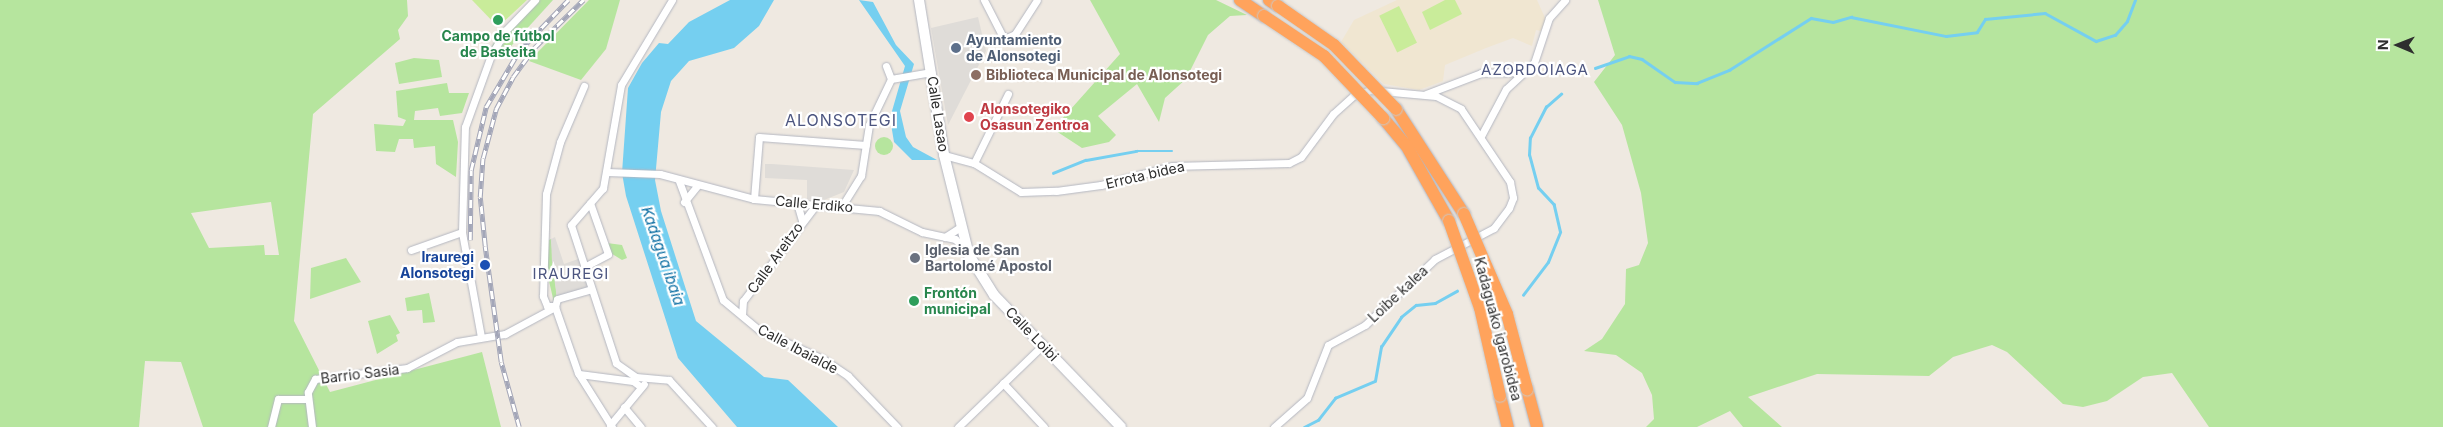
<!DOCTYPE html>
<meta charset="utf-8">
<style>
body{margin:0}
#map{position:relative;width:2443px;height:427px;overflow:hidden;background:#efe9e1;font-family:Inter,sans-serif}
div>[style]{position:absolute}
.education>*{inset:0;background:#f0e6d1}
.green>*{inset:0;background:#b6e59e}
.round{border-radius:50%}
.pitch>*{inset:0;background:#c9ec9a;transform-origin:0 0}
.plaza>*{inset:0;background:#dfdcd8}
.water>*{inset:0;background:#75cff0}
.stream>*{height:2.5px;margin:-1.25px;padding:0 1.25px;transform-origin:1.25px;border-radius:1.25px;background:#75cff0}
.roads{filter:drop-shadow(0 0 1px #b4b7c1) drop-shadow(0 0 1px #b4b7c1)}
.street>*{height:7px;margin:-3.5px;padding:0 3.5px;transform-origin:3.5px;border-radius:3.5px;background:#fff}
.secondary>*{height:10px;margin:-5px;padding:0 5px;transform-origin:5px;border-radius:5px;background:#fff}
.highway>*{height:12px;margin:-6px;padding:0 6px;transform-origin:6px;border-radius:6px;background:#ffa35c}
.rail>*{height:4.5px;margin-top:-2.25px;transform-origin:0;background:repeating-linear-gradient(90deg,#fff 0 8px,#a3a6b8 0 16px);box-sizing:border-box;border-block:1px solid #a3a6b8}
.bridges{filter:drop-shadow(0 0 1px #c9c9c9) drop-shadow(0 0 1px #c9c9c9)}
.highway-bridge>*{height:12px;margin:-6px;padding:0 6px;transform-origin:6px;border-radius:6px;background:#ffa35c}
.dots>*{width:14px;height:14px;translate:-50% -50%;box-sizing:border-box;border:2px solid #fff;border-radius:50%}
span{translate:-50% -50%;white-space:nowrap;text-align:center;line-height:1.15;-webkit-text-stroke:4.5px #fff;paint-order:stroke}
.leisure-label{font-size:14px;color:#27864d;font-weight:700}
.left{translate:0 -50%;text-align:left}
.service-label{font-size:14px;color:#4e5e75;font-weight:700}
.education-label{font-size:14px;color:#785e54;font-weight:700}
.health-label{font-size:14px;color:#be3a42;font-weight:700}
.street-label{font-size:14px;color:#2e2e2e}
.worship-label{font-size:14px;color:#5b616d;font-weight:700}
.transit-label{font-size:14px;color:#164399;font-weight:700}
.right{translate:-100% -50%;text-align:right}
.neighbourhood-label{font-size:15px;color:#4d5680;letter-spacing:1px}
.water-label{font-size:15px;color:#0d6fa3;font-style:italic}
.quarter-label{font-size:16px;color:#4d5680;letter-spacing:1px}
.north{position:absolute;left:2373px;top:20px;width:50px;height:50px;-webkit-text-stroke:4px #fff;paint-order:stroke;rotate:271deg;font-size:14px;font-weight:700;line-height:20px;text-align:center;color:#2e2e2e}
.north::after{content:'';display:block;margin:auto;width:18px;height:22px;background:#2e2e2e;clip-path:polygon(50% 0,100% 100%,50% 72%,0 100%)}
</style>
<div id="map">
<div class="education">
<i style="clip-path:polygon(1397px 0,1537px 0,1546px 20px,1541px 31px,1536px 30px,1532px 46px,1513px 38px,1486px 48px,1445px 65px,1443px 81px,1419px 90px,1384px 84px,1341px 42px,1354px 20px)"></i>
</div>
<div class="green">
<i style="clip-path:polygon(evenodd,0 0,407px 0,408px 16px,398px 30px,400px 39px,313px 114px,294px 321px,330px 392px,482px 352px,501px 427px,203px 427px,181px 362px,145px 361px,139px 427px,0 427px,0 0,271px 202px,279px 255px,265px 255px,264px 245px,209px 248px,191px 213px,271px 202px)"></i>
<i style="clip-path:polygon(533px 0,553px 0,502px 56px,494px 55px,492px 46px,503px 29px)"></i>
<i style="clip-path:polygon(589px 0,620px 0,606px 49px,581px 80px,529px 61px)"></i>
<i style="clip-path:polygon(1090px 0,1216px 0,1247px 15px,1230px 16px,1208px 35px,1186px 79px,1165px 98px,1159px 122px,1137px 84px,1098px 116px,1116px 135px,1109px 142px,1082px 148px,1053px 129px,1120px 54px)"></i>
<i style="clip-path:polygon(1598px 0,2443px 0,2443px 427px,2209px 427px,2172px 373px,2143px 377px,2107px 401px,2083px 407px,2063px 404px,2007px 352px,1992px 345px,1953px 357px,1929px 376px,1817px 374px,1748px 397px,1782px 427px,1743px 427px,1730px 411px,1697px 427px,1646px 427px,1654px 419px,1652px 395px,1642px 373px,1616px 355px,1584px 351px,1602px 339px,1625px 304px,1626px 269px,1639px 265px,1648px 243px,1641px 193px,1622px 125px,1594px 82px,1615px 55px)"></i>
<i style="clip-path:polygon(414px 58px,439px 60px,442px 77px,399px 84px,395px 63px)"></i>
<i style="clip-path:polygon(447px 83px,449px 93px,469px 93px,462px 113px,440px 116px,438px 108px,415px 111px,414px 120px,453px 120px,458px 142px,456px 177px,436px 164px,435px 146px,414px 148px,413px 139px,399px 139px,395px 152px,376px 151px,374px 124px,403px 126px,406px 120px,398px 117px,396px 91px)"></i>
<i class="round" style="left:875px;top:137px;width:18px;height:18px"></i>
<i style="clip-path:polygon(551px 239px,557px 299px,555px 307px,546px 268px,547px 241px)"></i>
<i style="clip-path:polygon(607px 243px,622px 245px,627px 258px,622px 260px,609px 252px)"></i>
<i style="clip-path:polygon(346px 258px,361px 282px,310px 299px,311px 268px)"></i>
<i style="clip-path:polygon(429px 293px,435px 322px,423px 323px,422px 310px,407px 311px,405px 298px)"></i>
<i style="clip-path:polygon(390px 315px,400px 333px,396px 335px,398px 341px,377px 354px,368px 321px)"></i>
</div>
<div class="pitch">
<i style="clip-path:polygon(472px 0,527px 0,498px 27px)"></i>
<i style="clip-path:polygon(1445px 0,1455px 0,1462px 14px,1430px 30px,1422px 12px)"></i>
<i style="left:1399px;top:6px;width:41px;height:22px;rotate:64deg"></i>
</div>
<div class="plaza">
<i style="clip-path:polygon(978px 17px,986px 51px,948px 125px,931px 28px)"></i>
<i style="clip-path:polygon(765px 164px,772px 164px,854px 170px,844px 192px,824px 200px,807px 199px,807px 180px,765px 178px)"></i>
<i style="clip-path:polygon(555px 237px,564px 264px,581px 258px,591px 289px,557px 299px,552px 262px,551px 239px)"></i>
</div>
<div class="water">
<i style="clip-path:polygon(730px 0,774px 0,759px 26px,734px 48px,689px 61px,671px 81px,661px 112px,655px 180px,661px 211px,696px 321px,764px 377px,788px 380px,838px 427px,737px 427px,678px 358px,626px 196px,622px 173px,628px 88px,642px 63px,659px 43px,668px 44px,689px 22px)"></i>
<i style="clip-path:polygon(859px 0,873px 2px,896px 45px,914px 64px,900px 111px,906px 137px,913px 147px,937px 160px,912px 160px,894px 142px,890px 118px,905px 66px)"></i>
</div>
<div class="stream">
<i style="left:1595px;top:68px;width:36px;rotate:-19deg"></i>
<i style="left:1629px;top:56px;width:13px;rotate:13deg"></i>
<i style="left:1642px;top:59px;width:40px;rotate:34.9deg"></i>
<i style="left:1675px;top:82px;width:22px;rotate:3deg"></i>
<i style="left:1697px;top:83px;width:35px;rotate:-22deg"></i>
<i style="left:1729px;top:70px;width:97px;rotate:-32.4deg"></i>
<i style="left:1811px;top:18px;width:22px;rotate:10deg"></i>
<i style="left:1833px;top:22px;width:19px;rotate:-16deg"></i>
<i style="left:1851px;top:17px;width:97px;rotate:11.3deg"></i>
<i style="left:1946px;top:36px;width:31px;rotate:-7deg"></i>
<i style="left:1977px;top:32px;width:15px;rotate:-58deg"></i>
<i style="left:1985px;top:19px;width:60px;rotate:-5.7deg"></i>
<i style="left:2045px;top:13px;width:58px;rotate:28.8deg"></i>
<i style="left:2096px;top:41px;width:20px;rotate:-18deg"></i>
<i style="left:2115px;top:35px;width:18px;rotate:-49deg"></i>
<i style="left:2127px;top:21px;width:22px;rotate:-69deg"></i>
<i style="left:1053px;top:173px;width:35px;rotate:-22deg"></i>
<i style="left:1086px;top:160px;width:51px;rotate:-10.2deg"></i>
<i style="left:1136px;top:151px;width:36px"></i>
<i style="left:1523px;top:295px;width:41px;rotate:-52.9deg"></i>
<i style="left:1548px;top:262px;width:32px;rotate:-68deg"></i>
<i style="left:1560px;top:232px;width:28px;rotate:-103deg"></i>
<i style="left:1554px;top:205px;width:23px;rotate:-133deg"></i>
<i style="left:1538px;top:188px;width:34px;rotate:-105deg"></i>
<i style="left:1529px;top:155px;width:17px;rotate:-87deg"></i>
<i style="left:1530px;top:138px;width:35px;rotate:-63deg"></i>
<i style="left:1546px;top:107px;width:20px;rotate:-41deg"></i>
<i style="left:1304px;top:427px;width:16px;rotate:-27deg"></i>
<i style="left:1318px;top:420px;width:28px;rotate:-52deg"></i>
<i style="left:1335px;top:398px;width:43px;rotate:-23deg"></i>
<i style="left:1375px;top:381px;width:35px;rotate:-80deg"></i>
<i style="left:1381px;top:347px;width:36px;rotate:-56deg"></i>
<i style="left:1401px;top:317px;width:19px;rotate:-39deg"></i>
<i style="left:1416px;top:305px;width:19px;rotate:-6deg"></i>
<i style="left:1435px;top:303px;width:25px;rotate:-29deg"></i>
</div>
<div class="roads">
<div class="street">
<i style="left:672px;top:0;width:99px;rotate:121deg"></i>
<i style="left:621px;top:85px;width:105px;rotate:99.9deg"></i>
<i style="left:603px;top:188px;width:49px;rotate:130.9deg"></i>
<i style="left:571px;top:225px;width:145px;rotate:71.9deg"></i>
<i style="left:616px;top:363px;width:24px;rotate:35deg"></i>
<i style="left:636px;top:377px;width:33px;rotate:5deg"></i>
<i style="left:669px;top:380px;width:64px;rotate:47.5deg"></i>
<i style="left:984px;top:0;width:44px;rotate:62.9deg"></i>
<i style="left:1004px;top:39px;width:12px;rotate:-24deg"></i>
<i style="left:1015px;top:34px;width:40px;rotate:-57.1deg"></i>
<i style="left:886px;top:66px;width:14px;rotate:69deg"></i>
<i style="left:1426px;top:94px;width:59px;rotate:-20.9deg"></i>
<i style="left:1481px;top:73px;width:41px;rotate:-1.4deg"></i>
<i style="left:1481px;top:136px;width:53px;rotate:-62deg"></i>
<i style="left:1506px;top:89px;width:38px;rotate:-43deg"></i>
<i style="left:1534px;top:63px;width:47px;rotate:-71.6deg"></i>
<i style="left:1549px;top:18px;width:24px;rotate:-48deg"></i>
<i style="left:944px;top:155px;width:31px;rotate:15deg"></i>
<i style="left:974px;top:163px;width:55px;rotate:31.7deg"></i>
<i style="left:1021px;top:192px;width:35px;rotate:-2deg"></i>
<i style="left:1056px;top:191px;width:45px;rotate:-7.6deg"></i>
<i style="left:1101px;top:185px;width:73px;rotate:-15deg"></i>
<i style="left:1172px;top:166px;width:117px;rotate:-1.5deg"></i>
<i style="left:1289px;top:163px;width:13px;rotate:-27deg"></i>
<i style="left:1301px;top:157px;width:54px;rotate:-53.3deg"></i>
<i style="left:1333px;top:114px;width:27px;rotate:-42deg"></i>
<i style="left:1353px;top:96px;width:18px;rotate:-19deg"></i>
<i style="left:1370px;top:90px;width:66px;rotate:5.2deg"></i>
<i style="left:1436px;top:96px;width:28px;rotate:27deg"></i>
<i style="left:1461px;top:109px;width:88px;rotate:56.1deg"></i>
<i style="left:1510px;top:182px;width:16px;rotate:79deg"></i>
<i style="left:1513px;top:198px;width:11px;rotate:112deg"></i>
<i style="left:1509px;top:208px;width:25px;rotate:127deg"></i>
<i style="left:1494px;top:228px;width:67px;rotate:152.3deg"></i>
<i style="left:1435px;top:259px;width:96px;rotate:136.7deg"></i>
<i style="left:1365px;top:325px;width:42px;rotate:151.6deg"></i>
<i style="left:1328px;top:345px;width:57px;rotate:111.6deg"></i>
<i style="left:1307px;top:398px;width:44px;rotate:138.7deg"></i>
<i style="left:974px;top:163px;width:77px;rotate:-63.8deg"></i>
<i style="left:607px;top:172px;width:53px;rotate:2.2deg"></i>
<i style="left:660px;top:174px;width:97px;rotate:14.9deg"></i>
<i style="left:754px;top:199px;width:126px;rotate:5.5deg"></i>
<i style="left:879px;top:211px;width:48px;rotate:26deg"></i>
<i style="left:922px;top:232px;width:34px;rotate:12deg"></i>
<i style="left:955px;top:239px;width:17px;rotate:45deg"></i>
<i style="left:679px;top:181px;width:127px;rotate:69.7deg"></i>
<i style="left:723px;top:300px;width:47px;rotate:39.8deg"></i>
<i style="left:759px;top:330px;width:70px;rotate:24.4deg"></i>
<i style="left:823px;top:359px;width:30px;rotate:34deg"></i>
<i style="left:848px;top:376px;width:71px;rotate:46.1deg"></i>
<i style="left:754px;top:199px;width:62px;rotate:-85.4deg"></i>
<i style="left:759px;top:137px;width:107px;rotate:4.3deg"></i>
<i style="left:684px;top:202px;width:21px;rotate:-51deg"></i>
<i style="left:797px;top:203px;width:19px;rotate:74deg"></i>
<i style="left:842px;top:206px;width:36px;rotate:-58deg"></i>
<i style="left:861px;top:176px;width:52px;rotate:-81.1deg"></i>
<i style="left:869px;top:125px;width:51px;rotate:-64.4deg"></i>
<i style="left:891px;top:79px;width:41px;rotate:-9.9deg"></i>
<i style="left:945px;top:237px;width:17px;rotate:-33deg"></i>
<i style="left:411px;top:250px;width:54px;rotate:-19.4deg"></i>
<i style="left:584px;top:267px;width:27px;rotate:-28deg"></i>
<i style="left:608px;top:254px;width:54px;rotate:-109.4deg"></i>
<i style="left:555px;top:306px;width:8px;rotate:180deg"></i>
<i style="left:547px;top:306px;width:11px;rotate:-112deg"></i>
<i style="left:543px;top:296px;width:102px;rotate:-88.3deg"></i>
<i style="left:546px;top:194px;width:54px;rotate:-74.9deg"></i>
<i style="left:560px;top:142px;width:61px;rotate:-66.8deg"></i>
<i style="left:555px;top:307px;width:70px;rotate:70.8deg"></i>
<i style="left:578px;top:373px;width:64px;rotate:57.8deg"></i>
<i style="left:555px;top:307px;width:8px;rotate:-76deg"></i>
<i style="left:557px;top:299px;width:35px;rotate:-16deg"></i>
<i style="left:742px;top:315px;width:14px;rotate:-86deg"></i>
<i style="left:743px;top:301px;width:121px;rotate:-52.8deg"></i>
<i style="left:481px;top:337px;width:107px;rotate:-100.3deg"></i>
<i style="left:462px;top:232px;width:105px;rotate:-88.4deg"></i>
<i style="left:465px;top:127px;width:77px;rotate:-70.1deg"></i>
<i style="left:491px;top:55px;width:29px;rotate:-59deg"></i>
<i style="left:506px;top:30px;width:42px;rotate:-46deg"></i>
<i style="left:579px;top:374px;width:54px;rotate:7.4deg"></i>
<i style="left:633px;top:381px;width:10px;rotate:37deg"></i>
<i style="left:1003px;top:383px;width:60px;rotate:47deg"></i>
<i style="left:624px;top:407px;width:26px;rotate:50deg"></i>
<i style="left:610px;top:425px;width:53px;rotate:-50.3deg"></i>
<i style="left:271px;top:427px;width:29px;rotate:-76deg"></i>
<i style="left:278px;top:399px;width:30px"></i>
<i style="left:312px;top:427px;width:35px;rotate:-97deg"></i>
<i style="left:308px;top:392px;width:15px;rotate:-62deg"></i>
<i style="left:315px;top:379px;width:93px;rotate:-6.8deg"></i>
<i style="left:407px;top:368px;width:56px;rotate:-27.5deg"></i>
<i style="left:457px;top:342px;width:49px;rotate:-9.5deg"></i>
<i style="left:505px;top:334px;width:57px;rotate:-28.4deg"></i>
<i style="left:958px;top:427px;width:118px;rotate:-44deg"></i>
</div>
<div class="secondary">
<i style="left:919px;top:0;width:157px;rotate:80.8deg"></i>
<i style="left:944px;top:155px;width:103px;rotate:76deg"></i>
<i style="left:969px;top:255px;width:47px;rotate:58deg"></i>
<i style="left:994px;top:295px;width:183px;rotate:46.1deg"></i>
</div>
<div class="highway">
<i style="left:1240px;top:0;width:29px;rotate:34deg"></i>
<i style="left:1269px;top:0;width:11px;rotate:34deg"></i>
<i style="left:1396px;top:109px;width:125px;rotate:57.1deg"></i>
<i style="left:1383px;top:118px;width:35px;rotate:50deg"></i>
<i style="left:1406px;top:145px;width:87px;rotate:60.5deg"></i>
<i style="left:1527px;top:389px;width:39px;rotate:75deg"></i>
<i style="left:1500px;top:396px;width:32px;rotate:76deg"></i>
</div>
</div>
<div class="rail">
<i style="left:470px;top:240px;width:70px;rotate:-89.2deg"></i>
<i style="left:471px;top:170px;width:65px;rotate:-76.6deg"></i>
<i style="left:486px;top:107px;width:65px;rotate:-59.5deg"></i>
<i style="left:519px;top:51px;width:71px;rotate:-46.1deg"></i>
<i style="left:519px;top:427px;width:67px;rotate:-105.5deg"></i>
<i style="left:501px;top:362px;width:117px;rotate:-97.9deg"></i>
<i style="left:485px;top:246px;width:49px;rotate:-95.8deg"></i>
<i style="left:480px;top:197px;width:39px;rotate:-86deg"></i>
<i style="left:483px;top:158px;width:51px;rotate:-75.1deg"></i>
<i style="left:496px;top:109px;width:36px;rotate:-62deg"></i>
<i style="left:513px;top:77px;width:36px;rotate:-54deg"></i>
<i style="left:534px;top:48px;width:69px;rotate:-44.4deg"></i>
</div>
<div class="bridges">
<div class="highway-bridge">
<i style="left:1278px;top:6px;width:68px;rotate:34.9deg"></i>
<i style="left:1334px;top:45px;width:89px;rotate:45.9deg"></i>
<i style="left:1264px;top:16px;width:72px;rotate:33.7deg"></i>
<i style="left:1324px;top:56px;width:86px;rotate:46.4deg"></i>
<i style="left:1464px;top:214px;width:109px;rotate:66.7deg"></i>
<i style="left:1507px;top:314px;width:78px;rotate:75.1deg"></i>
<i style="left:1449px;top:221px;width:92px;rotate:70.4deg"></i>
<i style="left:1480px;top:308px;width:90px;rotate:77.2deg"></i>
</div>
</div>
<div class="dots">
<i style="left:498px;top:20px;background:#2e9e5b"></i>
<i style="left:956px;top:48px;background:#5c6f8a"></i>
<i style="left:976px;top:75px;background:#8d6e63"></i>
<i style="left:969px;top:117px;background:#e0444e"></i>
<i style="left:915px;top:258px;background:#6b7280"></i>
<i style="left:485px;top:265px;background:#1a4fb4"></i>
<i style="left:914px;top:301px;background:#2e9e5b"></i>
</div>
<div class="leisure-label">
<span style="left:498px;top:44px">Campo de fútbol<br>de Basteita</span>
<span class="left" style="left:924px;top:301px">Frontón<br>municipal</span>
</div>
<div class="service-label">
<span class="left" style="left:966px;top:48px">Ayuntamiento<br>de Alonsotegi</span>
</div>
<div class="education-label">
<span class="left" style="left:986px;top:75px">Biblioteca Municipal de Alonsotegi</span>
</div>
<div class="health-label">
<span class="left" style="left:980px;top:117px">Alonsotegiko<br>Osasun Zentroa</span>
</div>
<div class="street-label">
<span style="left:938px;top:114px;rotate:81deg">Calle Lasao</span>
<span style="left:1145px;top:175px;rotate:-13deg">Errota bidea</span>
<span style="left:814px;top:204px;rotate:5deg">Calle Erdiko</span>
<span style="left:775px;top:258px;rotate:-54deg">Calle Areitzo</span>
<span style="left:1398px;top:294px;rotate:-43deg">Loibe kalea</span>
<span style="left:1498px;top:329px;rotate:75deg">Kadaguako igarobidea</span>
<span style="left:1032px;top:334px;rotate:46deg">Calle Loibi</span>
<span style="left:798px;top:349px;rotate:28deg">Calle Ibaialde</span>
<span style="left:360px;top:374px;rotate:-7deg">Barrio Sasia</span>
</div>
<div class="worship-label">
<span class="left" style="left:925px;top:258px">Iglesia de San<br>Bartolomé Apostol</span>
</div>
<div class="transit-label">
<span class="right" style="left:474px;top:265px">Irauregi<br>Alonsotegi</span>
</div>
<div class="neighbourhood-label">
<span style="left:1535px;top:70px">AZORDOIAGA</span>
<span style="left:571px;top:274px">IRAUREGI</span>
</div>
<div class="water-label">
<span style="left:663px;top:256px;rotate:71deg">Kadagua ibaia</span>
</div>
<div class="quarter-label">
<span style="left:841px;top:120px">ALONSOTEGI</span>
</div>
<div class="north">N</div>
</div>
